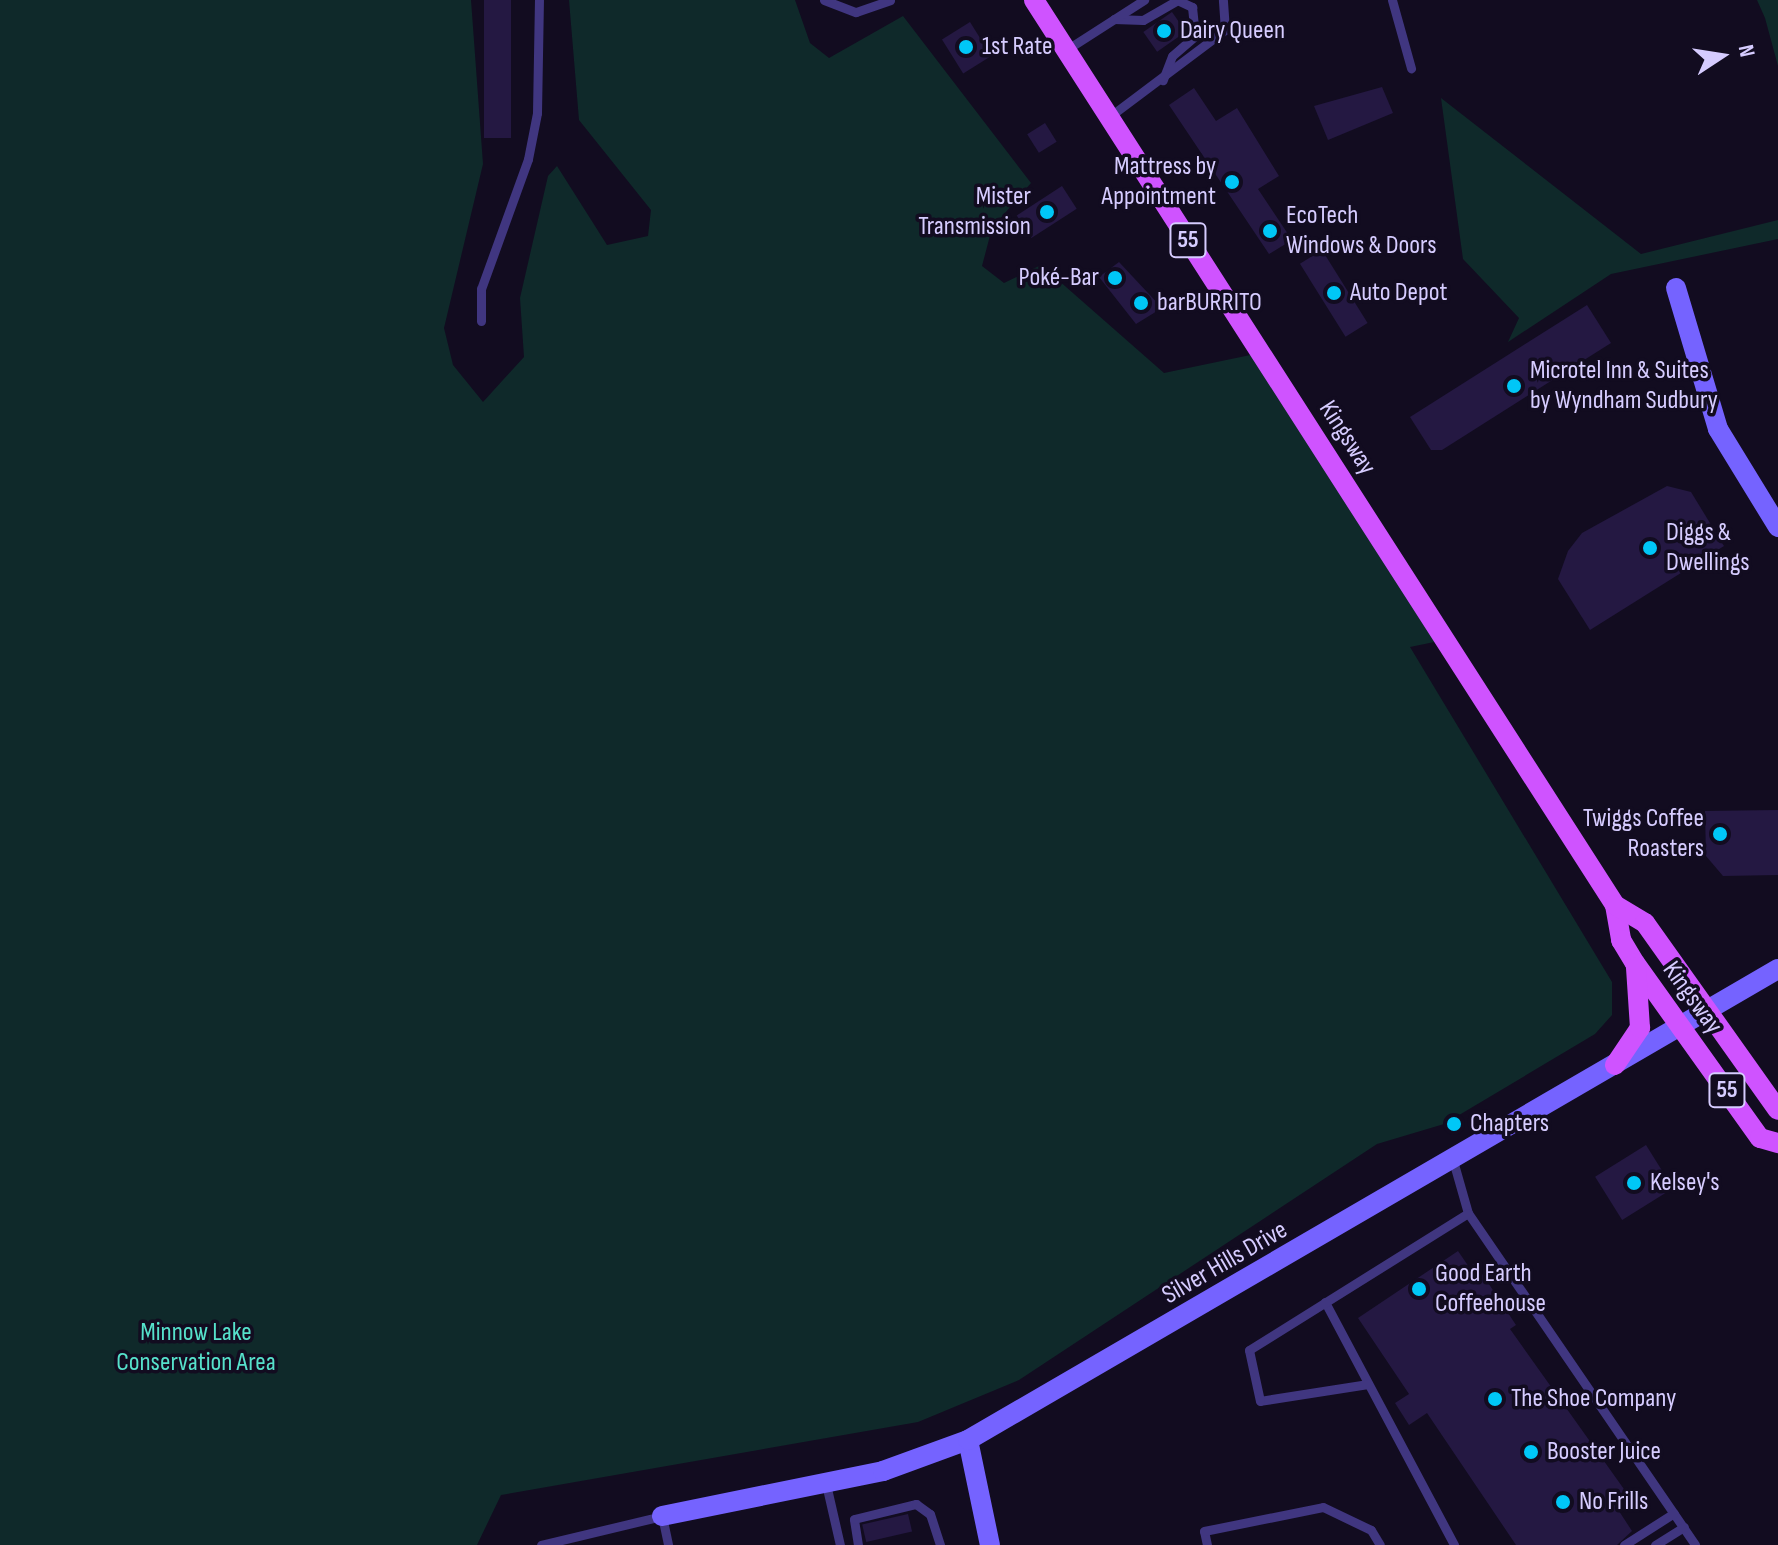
<!DOCTYPE html>
<meta charset="utf-8">
<style>
body{margin:0}
#map{position:relative;width:1778px;height:1545px;overflow:hidden;background:#120c20;font-family:"Sofia Sans Condensed",sans-serif}
div>[style]{position:absolute}
.green>*{inset:0;background:#0f292a}
.building>*{inset:0;background:#241842;transform-origin:0 0}
.lane>*{height:9px;margin:-4.5px;padding:0 4.5px;transform-origin:4.5px;border-radius:4.5px;background:#403680}
.secondary>*{height:20px;margin:-10px;padding:0 10px;transform-origin:10px;border-radius:10px;background:#7563ff}
.primary>*{height:20px;margin:-10px;padding:0 10px;transform-origin:10px;border-radius:10px;background:#cf53ff}
.dots>*{width:22px;height:22px;translate:-50% -50%;box-sizing:border-box;border:4px solid #120c20;border-radius:50%}
span{translate:-50% -50%;white-space:nowrap;text-align:center;line-height:1.15;-webkit-text-stroke:7px #120c20;paint-order:stroke}
.shield-label span{padding:2px 6px;background:#120c20;border:2px solid;border-radius:6px;-webkit-text-stroke-width:0}
.shield-label{font-size:24px;color:#d6ccff;font-weight:700}
.poi-label{font-size:26px;color:#d6ccff}
.left{translate:0 -50%;text-align:left}
.right{translate:-100% -50%;text-align:right}
.street-label{font-size:26px;color:#d6ccff}
.park-label{font-size:26px;color:#56e1cb}
.north{position:absolute;left:1682px;top:16px;width:80px;height:80px;-webkit-text-stroke:6px #120c20;paint-order:stroke;rotate:78deg;font-size:22px;font-weight:700;line-height:32px;text-align:center;color:#d6ccff}
.north::after{content:'';display:block;margin:auto;width:28px;height:36px;background:#d6ccff;clip-path:polygon(50% 0,100% 100%,50% 72%,0 100%)}
</style>
<div id="map">
<div class="green">
<i style="clip-path:polygon(0 0,471px 0,483px 164px,444px 328px,453px 365px,483px 402px,524px 357px,520px 298px,548px 176px,557px 166px,607px 245px,648px 236px,651px 210px,579px 120px,569px 0,795px 0,810px 43px,829px 58px,903px 16px,1031px 183px,992px 228px,982px 266px,1004px 283px,1041px 265px,1164px 373px,1260px 353px,1444px 640px,1410px 647px,1612px 982px,1612px 1015px,1595px 1034px,1444px 1124px,1377px 1144px,1019px 1380px,918px 1422px,501px 1495px,477px 1545px,0 1545px)"></i>
<i style="clip-path:polygon(1757px 0,1778px 0,1778px 66px,1765px 18px)"></i>
<i style="clip-path:polygon(1441px 98px,1641px 254px,1778px 220px,1778px 239px,1611px 274px,1508px 342px,1519px 318px,1463px 259px)"></i>
</div>
<div class="building">
<i style="left:484px;top:0;width:27px;height:138px"></i>
<i style="left:1172px;top:12px;width:24px;height:35px;rotate:55deg"></i>
<i style="left:970px;top:22px;width:40px;height:33px;rotate:58deg"></i>
<i style="clip-path:polygon(1382px 87px,1393px 113px,1328px 140px,1314px 106px)"></i>
<i style="clip-path:polygon(1194px 88px,1216px 121px,1237px 108px,1279px 176px,1258px 189px,1292px 240px,1269px 254px,1169px 105px)"></i>
<i style="left:1045px;top:123px;width:22px;height:21px;rotate:58deg"></i>
<i style="left:1062px;top:186px;width:27px;height:54px;rotate:57deg"></i>
<i style="left:1322px;top:250px;width:86px;height:26px;rotate:58deg"></i>
<i style="clip-path:polygon(1119px 262px,1162px 308px,1136px 324px,1099px 277px)"></i>
<i style="clip-path:polygon(1587px 305px,1611px 343px,1442px 450px,1431px 450px,1410px 417px)"></i>
<i style="clip-path:polygon(1667px 486px,1691px 492px,1724px 546px,1590px 630px,1558px 579px,1568px 551px,1582px 533px)"></i>
<i style="clip-path:polygon(1778px 810px,1778px 875px,1723px 876px,1706px 856px,1705px 811px)"></i>
<i style="left:1646px;top:1145px;width:51px;height:60px;rotate:58deg"></i>
<i style="clip-path:polygon(1458px 1251px,1469px 1267px,1475px 1263px,1516px 1325px,1510px 1329px,1631px 1499px,1617px 1508px,1632px 1531px,1617px 1545px,1516px 1545px,1427px 1413px,1409px 1425px,1395px 1403px,1409px 1394px,1358px 1318px)"></i>
<i style="left:908px;top:1514px;width:18px;height:47px;rotate:77deg"></i>
</div>
<div class="lane">
<i style="left:824px;top:0;width:34px;rotate:21deg"></i>
<i style="left:856px;top:12px;width:36px;rotate:-19deg"></i>
<i style="left:1392px;top:0;width:71px;rotate:74.4deg"></i>
<i style="left:1114px;top:19px;width:29px;rotate:2deg"></i>
<i style="left:1143px;top:20px;width:39px;rotate:-30deg"></i>
<i style="left:1177px;top:0;width:17px;rotate:25deg"></i>
<i style="left:1192px;top:7px;width:29px;rotate:84deg"></i>
<i style="left:1195px;top:36px;width:30px;rotate:139deg"></i>
<i style="left:1172px;top:56px;width:26px;rotate:111deg"></i>
<i style="left:1066px;top:50px;width:93px;rotate:-32.7deg"></i>
<i style="left:1109px;top:117px;width:145px;rotate:-36.9deg"></i>
<i style="left:1225px;top:30px;width:30px;rotate:-94deg"></i>
<i style="left:481px;top:321px;width:32px;rotate:-90deg"></i>
<i style="left:481px;top:289px;width:138px;rotate:-70.1deg"></i>
<i style="left:528px;top:159px;width:47px;rotate:-78.9deg"></i>
<i style="left:537px;top:113px;width:113px;rotate:-89deg"></i>
<i style="left:1452px;top:1157px;width:58px;rotate:74.1deg"></i>
<i style="left:1468px;top:1213px;width:402px;rotate:55.6deg"></i>
<i style="left:1325px;top:1302px;width:275px;rotate:62deg"></i>
<i style="left:1368px;top:1384px;width:109px;rotate:171.1deg"></i>
<i style="left:1260px;top:1401px;width:52px;rotate:-102.2deg"></i>
<i style="left:1249px;top:1350px;width:258px;rotate:-32deg"></i>
<i style="left:826px;top:1484px;width:63px;rotate:77.1deg"></i>
<i style="left:541px;top:1545px;width:124px;rotate:-13.5deg"></i>
<i style="left:662px;top:1516px;width:30px;rotate:78deg"></i>
<i style="left:858px;top:1545px;width:26px;rotate:-99deg"></i>
<i style="left:854px;top:1519px;width:64px;rotate:-13.6deg"></i>
<i style="left:916px;top:1504px;width:17px;rotate:36deg"></i>
<i style="left:930px;top:1514px;width:33px;rotate:72deg"></i>
<i style="left:1207px;top:1545px;width:14px;rotate:-102deg"></i>
<i style="left:1204px;top:1531px;width:121px;rotate:-11.4deg"></i>
<i style="left:1323px;top:1507px;width:53px;rotate:25.6deg"></i>
<i style="left:1371px;top:1530px;width:17px;rotate:59deg"></i>
<i style="left:1624px;top:1545px;width:59px;rotate:-32.6deg"></i>
<i style="left:1655px;top:1545px;width:34px;rotate:-32deg"></i>
</div>
<div class="secondary">
<i style="left:1676px;top:288px;width:147px;rotate:73.4deg"></i>
<i style="left:1718px;top:429px;width:115px;rotate:58.5deg"></i>
<i style="left:968px;top:1440px;width:107px;rotate:78.2deg"></i>
<i style="left:662px;top:1516px;width:226px;rotate:-11.5deg"></i>
<i style="left:883px;top:1471px;width:90px;rotate:-20deg"></i>
<i style="left:968px;top:1440px;width:937px;rotate:-30.18deg"></i>
</div>
<div class="primary">
<i style="left:1034px;top:0;width:1075px;rotate:57.3deg"></i>
<i style="left:1615px;top:905px;width:36px;rotate:80deg"></i>
<i style="left:1621px;top:940px;width:27px;rotate:59deg"></i>
<i style="left:1635px;top:963px;width:215px;rotate:54.5deg"></i>
<i style="left:1760px;top:1138px;width:19px;rotate:16deg"></i>
<i style="left:1615px;top:905px;width:35px;rotate:31deg"></i>
<i style="left:1645px;top:923px;width:229px;rotate:54.6deg"></i>
<i style="left:1615px;top:1065px;width:45px;rotate:-56deg"></i>
<i style="left:1640px;top:1028px;width:61px;rotate:-93.8deg"></i>
</div>
<div class="dots">
<i style="left:1164px;top:31px;background:#00c7f7"></i>
<i style="left:966px;top:47px;background:#00c7f7"></i>
<i style="left:1232px;top:182px;background:#00c7f7"></i>
<i style="left:1047px;top:212px;background:#00c7f7"></i>
<i style="left:1270px;top:231px;background:#00c7f7"></i>
<i style="left:1115px;top:278px;background:#00c7f7"></i>
<i style="left:1334px;top:293px;background:#00c7f7"></i>
<i style="left:1141px;top:303px;background:#00c7f7"></i>
<i style="left:1514px;top:386px;background:#00c7f7"></i>
<i style="left:1650px;top:548px;background:#00c7f7"></i>
<i style="left:1720px;top:834px;background:#00c7f7"></i>
<i style="left:1454px;top:1124px;background:#00c7f7"></i>
<i style="left:1634px;top:1183px;background:#00c7f7"></i>
<i style="left:1419px;top:1289px;background:#00c7f7"></i>
<i style="left:1495px;top:1399px;background:#00c7f7"></i>
<i style="left:1531px;top:1452px;background:#00c7f7"></i>
<i style="left:1563px;top:1502px;background:#00c7f7"></i>
</div>
<div class="shield-label">
<span style="left:1188px;top:240px">55</span>
<span style="left:1727px;top:1090px">55</span>
</div>
<div class="poi-label">
<span class="left" style="left:1180px;top:31px">Dairy Queen</span>
<span class="left" style="left:982px;top:47px">1st Rate</span>
<span class="right" style="left:1216px;top:182px">Mattress by<br>Appointment</span>
<span class="right" style="left:1031px;top:212px">Mister<br>Transmission</span>
<span class="left" style="left:1286px;top:231px">EcoTech<br>Windows &amp; Doors</span>
<span class="right" style="left:1099px;top:278px">Poké-Bar</span>
<span class="left" style="left:1350px;top:293px">Auto Depot</span>
<span class="left" style="left:1157px;top:303px">barBURRITO</span>
<span class="left" style="left:1530px;top:386px">Microtel Inn &amp; Suites<br>by Wyndham Sudbury</span>
<span class="left" style="left:1666px;top:548px">Diggs &amp;<br>Dwellings</span>
<span class="right" style="left:1704px;top:834px">Twiggs Coffee<br>Roasters</span>
<span class="left" style="left:1470px;top:1124px">Chapters</span>
<span class="left" style="left:1650px;top:1183px">Kelsey's</span>
<span class="left" style="left:1435px;top:1289px">Good Earth<br>Coffeehouse</span>
<span class="left" style="left:1511px;top:1399px">The Shoe Company</span>
<span class="left" style="left:1547px;top:1452px">Booster Juice</span>
<span class="left" style="left:1579px;top:1502px">No Frills</span>
</div>
<div class="street-label">
<span style="left:1347px;top:438px;rotate:57deg">Kingsway</span>
<span style="left:1692px;top:998px;rotate:54deg">Kingsway</span>
<span style="left:1225px;top:1263px;rotate:-30deg">Silver Hills Drive</span>
</div>
<div class="park-label">
<span style="left:196px;top:1348px">Minnow Lake<br>Conservation Area</span>
</div>
<div class="north">N</div>
</div>
